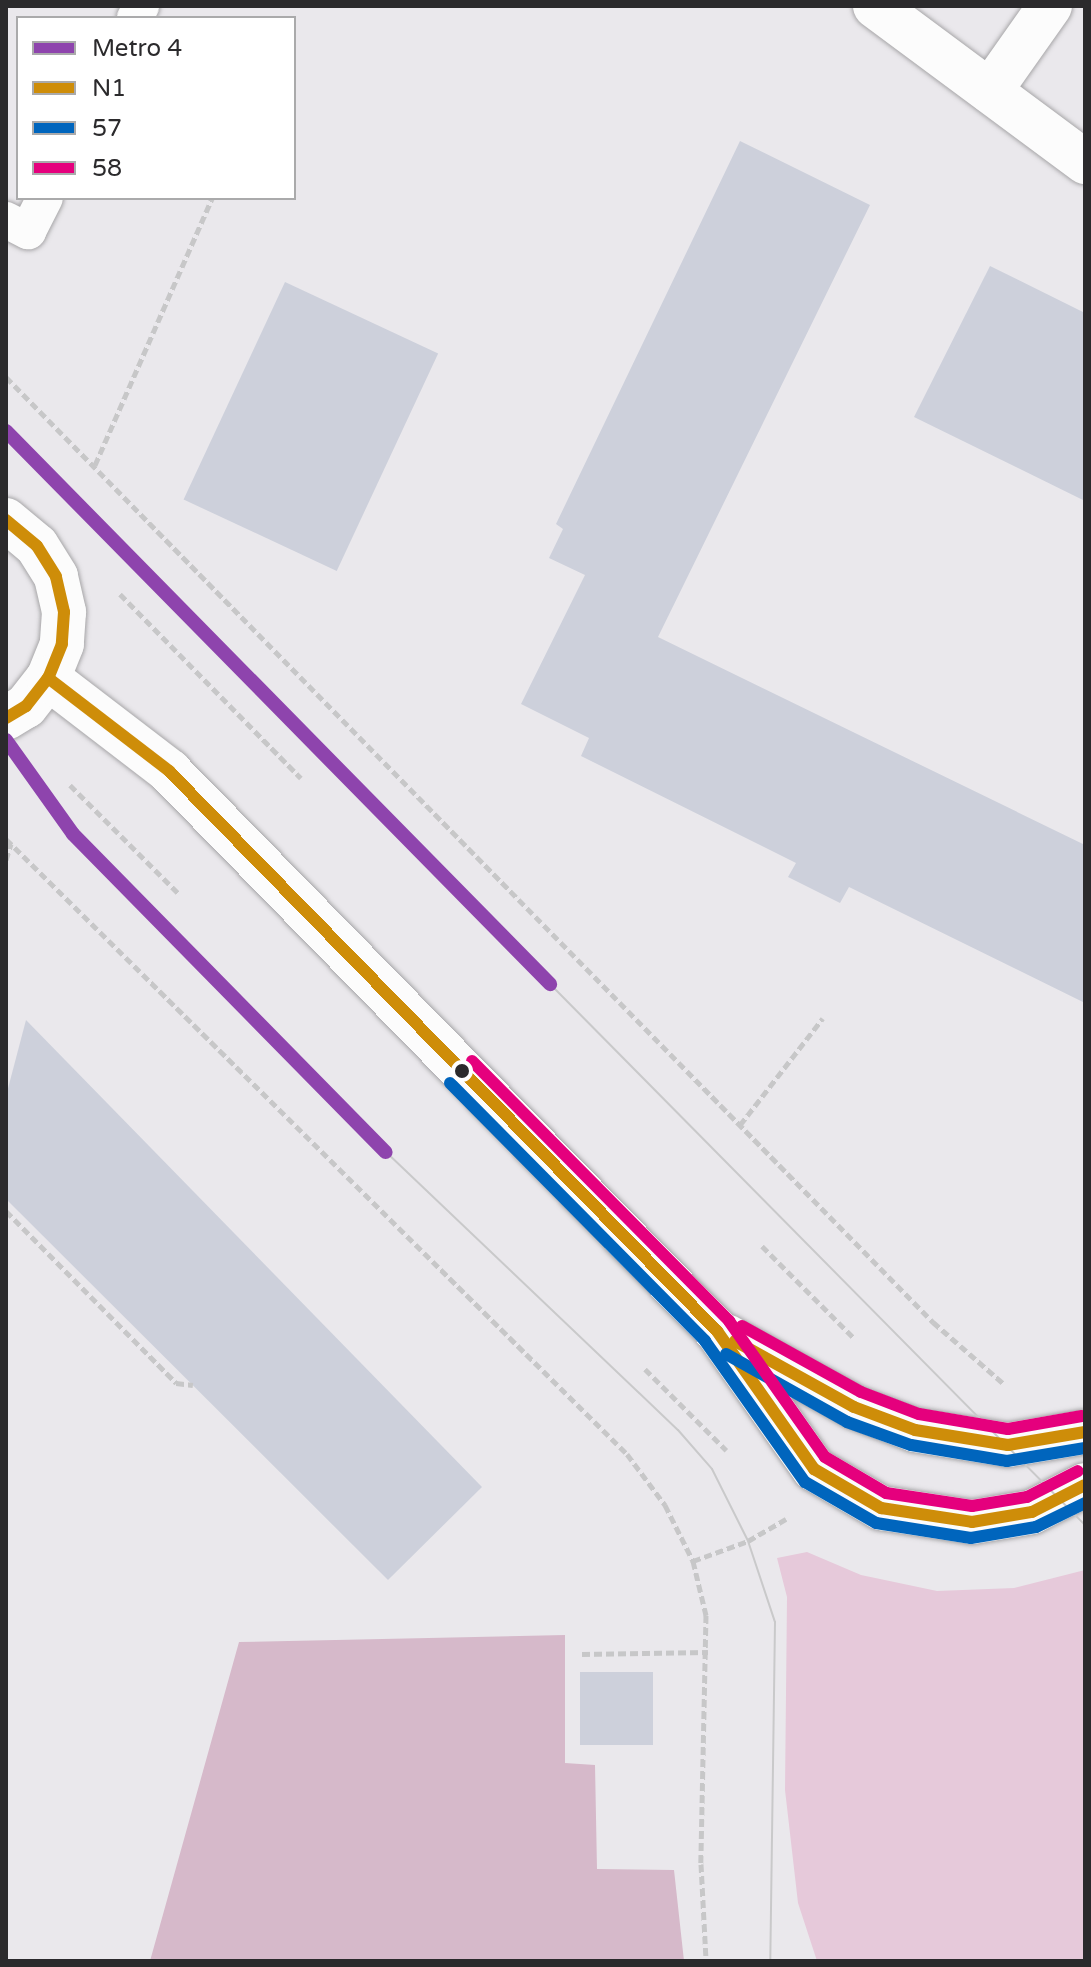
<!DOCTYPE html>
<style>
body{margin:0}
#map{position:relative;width:1091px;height:1967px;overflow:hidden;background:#eae8ec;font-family:"Varela Round",sans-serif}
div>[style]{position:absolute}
.green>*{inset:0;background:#e6c9da}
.forest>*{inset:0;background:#d6b9ca}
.building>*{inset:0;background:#cdd0db;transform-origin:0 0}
.path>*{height:5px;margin-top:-2.5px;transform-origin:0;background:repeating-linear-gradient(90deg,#c7c7c8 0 8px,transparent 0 12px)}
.roads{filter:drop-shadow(0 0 2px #a7a6a8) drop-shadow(0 0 2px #a7a6a8)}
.lane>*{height:36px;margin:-18px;padding:0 18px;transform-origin:18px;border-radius:18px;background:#fcfcfc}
.street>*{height:44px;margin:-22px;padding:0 22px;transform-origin:22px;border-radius:22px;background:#fcfcfc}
.tram>*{height:2px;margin:-1px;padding:0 1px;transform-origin:1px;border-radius:1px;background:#c9c9ca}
.bus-1>*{height:12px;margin:-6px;padding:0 6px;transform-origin:6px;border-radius:6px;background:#ce8d09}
.bus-2>*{height:12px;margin:-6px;padding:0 6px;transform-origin:6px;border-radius:6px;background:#0065bd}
.bus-3>*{height:12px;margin:-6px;padding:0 6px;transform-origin:6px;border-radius:6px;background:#e5007d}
.metro-1>*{height:14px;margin:-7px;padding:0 7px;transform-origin:7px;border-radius:7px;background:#8e44ad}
.dots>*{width:22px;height:22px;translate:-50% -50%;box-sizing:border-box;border:4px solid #fff;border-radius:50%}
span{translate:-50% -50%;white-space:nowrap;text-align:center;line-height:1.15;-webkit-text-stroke:7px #fff;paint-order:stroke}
.frame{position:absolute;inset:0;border:8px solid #2b2a2c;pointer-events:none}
.legend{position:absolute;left:16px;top:16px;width:280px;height:184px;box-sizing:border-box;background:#fff;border:2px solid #aaaaab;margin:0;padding:10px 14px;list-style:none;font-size:24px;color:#2b2a2c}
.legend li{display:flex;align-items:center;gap:16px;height:40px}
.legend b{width:40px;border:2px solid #aaaaab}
</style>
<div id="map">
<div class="green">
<i style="clip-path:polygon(807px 1552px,861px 1575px,937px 1591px,1014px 1588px,1085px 1570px,1085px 1961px,817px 1961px,798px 1903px,785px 1790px,787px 1597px,777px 1558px)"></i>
</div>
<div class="forest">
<i style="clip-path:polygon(565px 1635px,565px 1763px,595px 1765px,597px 1869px,674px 1870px,684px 1961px,150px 1961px,239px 1642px)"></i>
</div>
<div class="building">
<i style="clip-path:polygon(740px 141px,870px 205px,658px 637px,1085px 845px,1085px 1003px,849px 887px,840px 903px,788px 877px,796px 863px,581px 756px,589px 738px,521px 704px,585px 575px,549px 558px,563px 529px,556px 524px)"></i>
<i style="clip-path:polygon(990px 266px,1085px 313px,1085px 501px,914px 417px)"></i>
<i style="left:285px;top:282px;width:169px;height:240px;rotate:25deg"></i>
<i style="clip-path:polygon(26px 1020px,482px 1487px,388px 1580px,6px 1199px,6px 1096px)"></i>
<i style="left:653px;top:1672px;width:73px;height:73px;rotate:90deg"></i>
</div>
<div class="path">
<i style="left:6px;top:377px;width:1324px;rotate:45.55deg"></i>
<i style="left:933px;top:1322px;width:94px;rotate:41.1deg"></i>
<i style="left:95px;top:465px;width:292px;rotate:-66.3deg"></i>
<i style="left:120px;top:594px;width:258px;rotate:45.5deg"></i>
<i style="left:70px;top:785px;width:156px;rotate:45deg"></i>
<i style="left:6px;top:839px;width:874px;rotate:44.72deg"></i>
<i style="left:627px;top:1454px;width:64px;rotate:53.3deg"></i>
<i style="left:665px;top:1505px;width:63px;rotate:63.4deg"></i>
<i style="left:693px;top:1561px;width:56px;rotate:76.5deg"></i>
<i style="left:706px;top:1615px;width:249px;rotate:91.2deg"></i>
<i style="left:701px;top:1864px;width:97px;rotate:87deg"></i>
<i style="left:6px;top:860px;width:17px;rotate:-73deg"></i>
<i style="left:740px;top:1125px;width:135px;rotate:-52.2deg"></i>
<i style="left:6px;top:1211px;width:242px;rotate:45.3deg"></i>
<i style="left:176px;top:1383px;width:17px;rotate:7deg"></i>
<i style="left:762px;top:1246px;width:130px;rotate:45deg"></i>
<i style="left:645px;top:1369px;width:115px;rotate:45deg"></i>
<i style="left:693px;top:1561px;width:59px;rotate:-20deg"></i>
<i style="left:748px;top:1541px;width:44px;rotate:-30.1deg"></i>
<i style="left:582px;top:1654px;width:126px;rotate:-0.9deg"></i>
</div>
<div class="roads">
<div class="lane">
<i style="left:135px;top:18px;width:13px;rotate:-63deg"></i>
<i style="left:6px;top:220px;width:25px;rotate:27deg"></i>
<i style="left:28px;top:231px;width:37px;rotate:-63deg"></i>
</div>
<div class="street">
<i style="left:875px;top:6px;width:262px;rotate:36.6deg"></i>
<i style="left:990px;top:91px;width:104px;rotate:-54.8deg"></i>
<i style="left:6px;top:520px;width:40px;rotate:40deg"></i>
<i style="left:37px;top:546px;width:36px;rotate:58deg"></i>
<i style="left:56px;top:577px;width:36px;rotate:77deg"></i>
<i style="left:64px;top:612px;width:32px;rotate:94deg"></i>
<i style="left:62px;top:644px;width:37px;rotate:112deg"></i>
<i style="left:48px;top:678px;width:36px;rotate:128deg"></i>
<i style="left:26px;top:706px;width:23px;rotate:149deg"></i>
<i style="left:48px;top:678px;width:153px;rotate:37.5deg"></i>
<i style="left:169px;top:771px;width:784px;rotate:45.62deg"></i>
<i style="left:717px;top:1331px;width:169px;rotate:54.9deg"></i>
<i style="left:814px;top:1469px;width:78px;rotate:30.2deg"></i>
<i style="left:881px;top:1508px;width:92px;rotate:8.7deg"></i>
<i style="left:972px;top:1522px;width:61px;rotate:-9.5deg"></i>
<i style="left:1032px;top:1512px;width:59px;rotate:-27deg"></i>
<i style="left:726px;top:1336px;width:146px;rotate:29deg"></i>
<i style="left:854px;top:1407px;width:65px;rotate:20.7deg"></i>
<i style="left:915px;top:1430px;width:94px;rotate:9.2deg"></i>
<i style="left:1008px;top:1445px;width:78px;rotate:-9.6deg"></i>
</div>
</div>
<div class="tram">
<i style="left:550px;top:984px;width:761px;rotate:45.32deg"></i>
<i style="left:386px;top:1152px;width:403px;rotate:43.6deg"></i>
<i style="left:678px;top:1430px;width:52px;rotate:48.9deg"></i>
<i style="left:712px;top:1469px;width:80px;rotate:63.4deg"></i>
<i style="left:748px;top:1541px;width:85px;rotate:71.6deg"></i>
<i style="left:775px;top:1622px;width:339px;rotate:90.8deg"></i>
</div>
<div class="bus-1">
<i style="left:6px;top:520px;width:40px;rotate:40deg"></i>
<i style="left:37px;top:546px;width:36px;rotate:58deg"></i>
<i style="left:56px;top:577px;width:36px;rotate:77deg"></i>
<i style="left:64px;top:612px;width:32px;rotate:94deg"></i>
<i style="left:62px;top:644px;width:37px;rotate:112deg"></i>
<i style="left:48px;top:678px;width:36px;rotate:128deg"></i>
<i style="left:26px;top:706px;width:23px;rotate:149deg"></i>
<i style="left:48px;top:678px;width:153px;rotate:37.5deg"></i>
<i style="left:169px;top:771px;width:784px;rotate:45.62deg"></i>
<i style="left:717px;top:1331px;width:169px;rotate:54.9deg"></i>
<i style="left:814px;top:1469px;width:78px;rotate:30.2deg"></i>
<i style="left:881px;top:1508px;width:92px;rotate:8.7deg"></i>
<i style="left:972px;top:1522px;width:61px;rotate:-9.5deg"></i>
<i style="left:1032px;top:1512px;width:59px;rotate:-27deg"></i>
<i style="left:735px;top:1341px;width:136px;rotate:29deg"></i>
<i style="left:854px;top:1407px;width:65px;rotate:20.7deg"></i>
<i style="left:915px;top:1430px;width:94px;rotate:9.2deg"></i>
<i style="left:1008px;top:1445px;width:78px;rotate:-9.6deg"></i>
</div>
<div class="bus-2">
<i style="left:450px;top:1083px;width:363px;rotate:45.3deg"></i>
<i style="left:705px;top:1341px;width:173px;rotate:54.7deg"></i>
<i style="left:805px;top:1482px;width:82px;rotate:30deg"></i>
<i style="left:876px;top:1523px;width:96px;rotate:9deg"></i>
<i style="left:971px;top:1538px;width:66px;rotate:-9.6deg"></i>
<i style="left:1036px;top:1527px;width:55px;rotate:-26.1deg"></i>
<i style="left:726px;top:1354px;width:139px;rotate:29.3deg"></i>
<i style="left:847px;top:1422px;width:68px;rotate:19.8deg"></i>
<i style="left:911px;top:1445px;width:97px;rotate:9.5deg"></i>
<i style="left:1007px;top:1461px;width:79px;rotate:-9.5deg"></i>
</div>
<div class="bus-3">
<i style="left:472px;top:1061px;width:366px;rotate:45.3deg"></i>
<i style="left:729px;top:1321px;width:166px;rotate:54.8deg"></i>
<i style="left:825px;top:1457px;width:71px;rotate:30.5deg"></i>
<i style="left:886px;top:1493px;width:87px;rotate:8.6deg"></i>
<i style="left:972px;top:1506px;width:56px;rotate:-9.3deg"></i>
<i style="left:1027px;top:1497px;width:57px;rotate:-27deg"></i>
<i style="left:742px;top:1326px;width:136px;rotate:29deg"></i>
<i style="left:861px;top:1392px;width:62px;rotate:20.8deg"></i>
<i style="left:919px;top:1414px;width:90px;rotate:9.6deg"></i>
<i style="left:1008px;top:1429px;width:75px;rotate:-10deg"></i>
</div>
<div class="metro-1">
<i style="left:6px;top:431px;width:776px;rotate:45.47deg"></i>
<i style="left:6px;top:740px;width:115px;rotate:54.5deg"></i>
<i style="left:73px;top:834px;width:446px;rotate:45.5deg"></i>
</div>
<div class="dots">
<i style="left:462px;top:1071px;background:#2b2a2c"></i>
</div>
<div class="frame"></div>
<ul class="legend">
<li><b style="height:10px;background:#8e44ad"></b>Metro 4</li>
<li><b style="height:10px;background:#ce8d09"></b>N1</li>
<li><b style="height:10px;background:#0065bd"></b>57</li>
<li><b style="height:10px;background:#e5007d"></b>58</li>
</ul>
</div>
